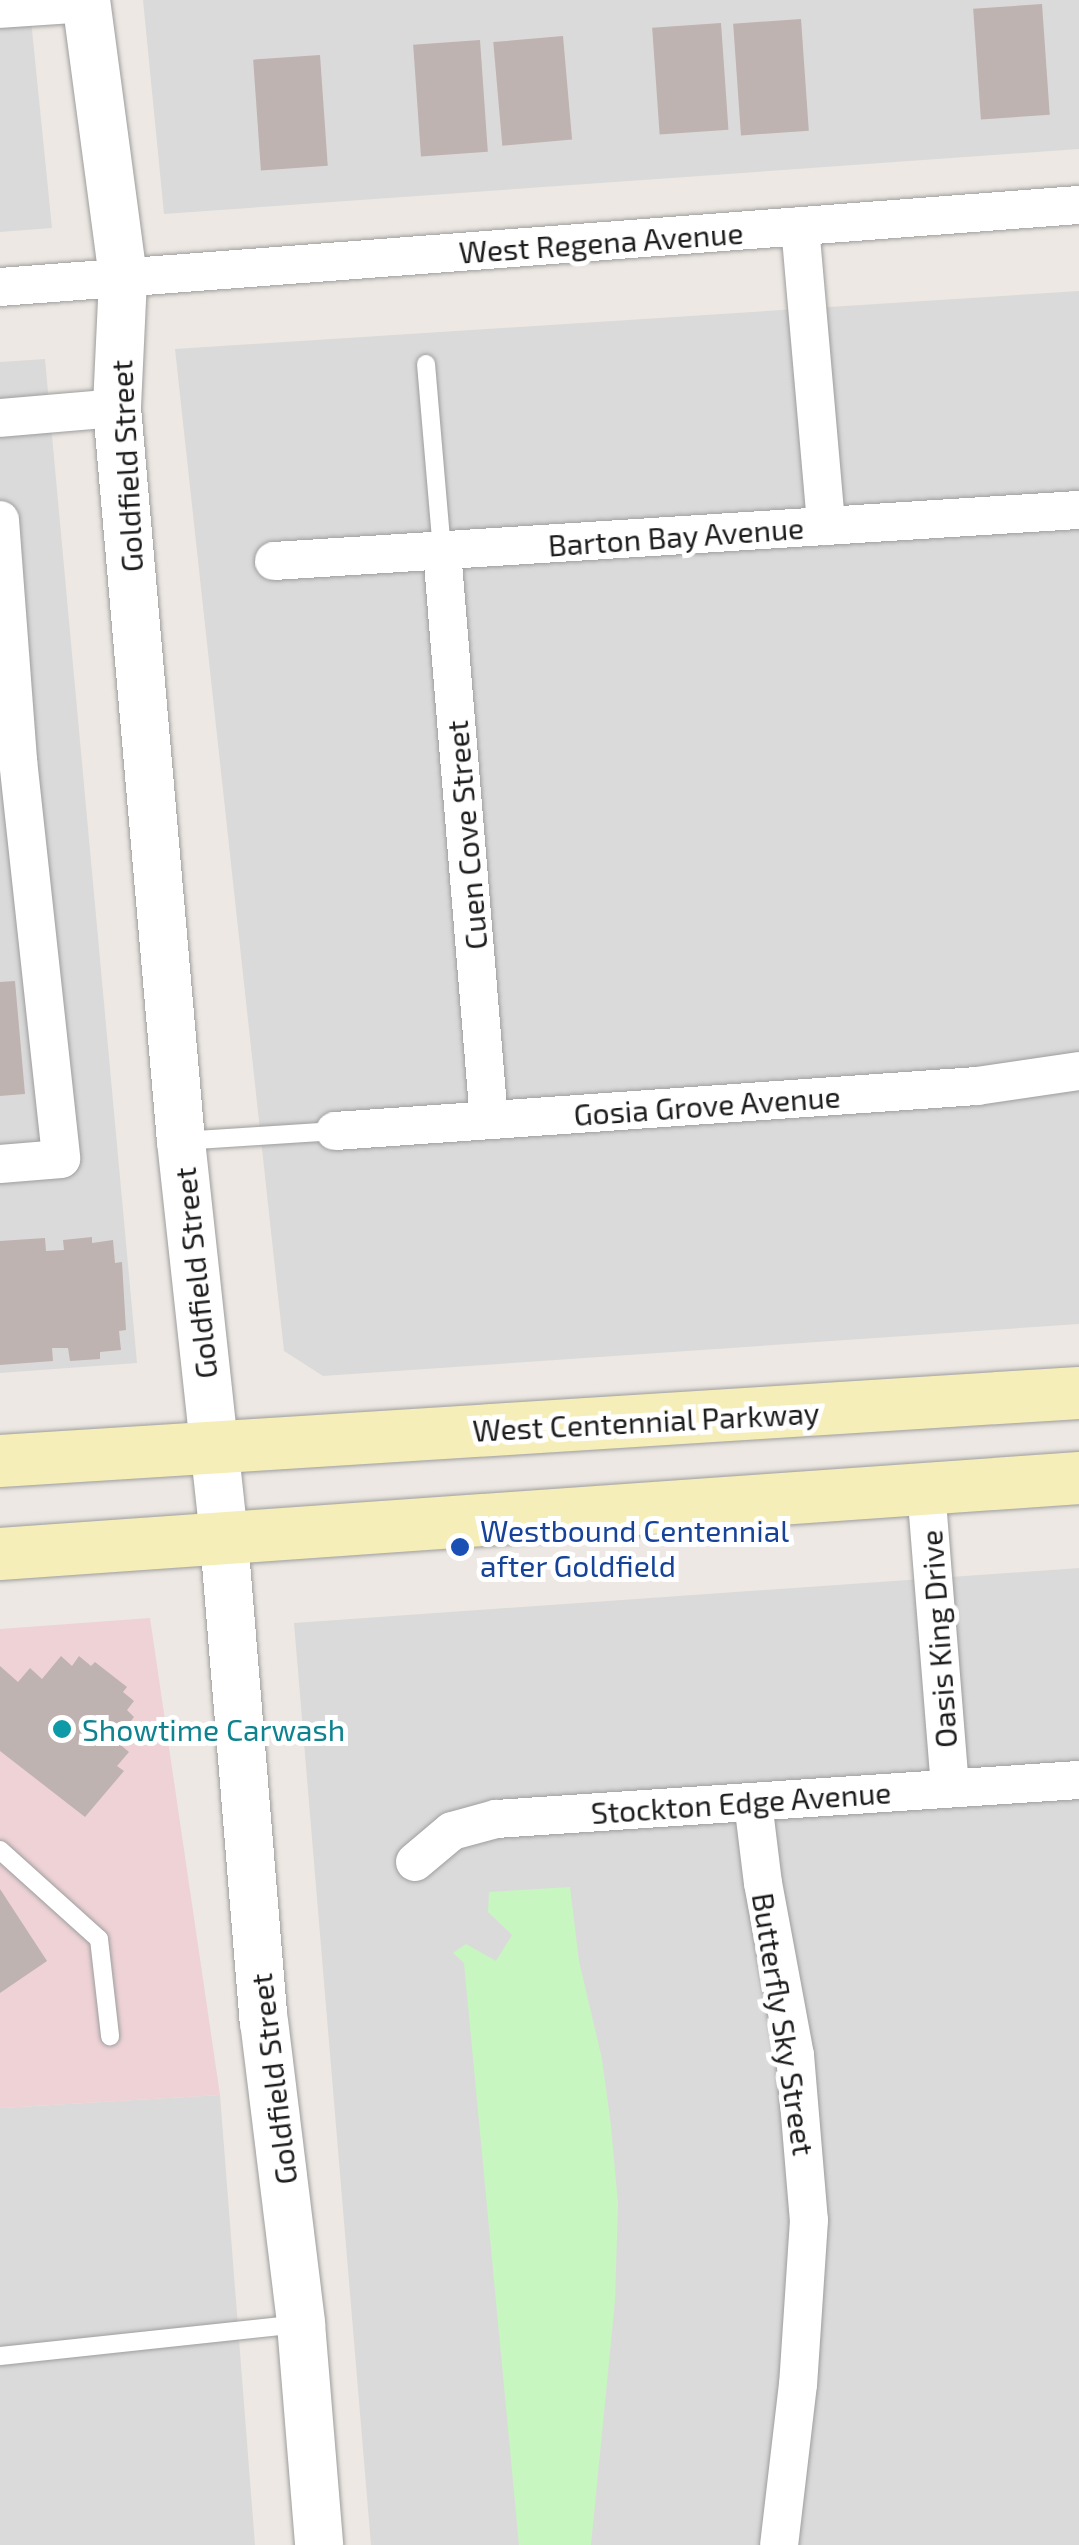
<!DOCTYPE html>
<style>
body{margin:0}
#map{position:relative;width:1079px;height:2545px;overflow:hidden;background:#ede8e3;font-family:"Exo 2",sans-serif}
div>[style]{position:absolute}
.residential>*{inset:0;background:#dbdada}
.commercial>*{inset:0;background:#eed2d6}
.park>*{inset:0;background:#c7f6c1}
.building>*{inset:0;background:#beb3b0;transform-origin:0 0}
.roads{filter:drop-shadow(0 0 2px #9e9e9e) drop-shadow(0 0 2px #9e9e9e)}
.service>*{height:18px;margin:-9px;padding:0 9px;transform-origin:9px;border-radius:9px;background:#fff}
.minor>*{height:38px;margin:-19px;padding:0 19px;transform-origin:19px;border-radius:19px;background:#fff}
.tertiary>*{height:48px;margin:-24px;padding:0 24px;transform-origin:24px;border-radius:24px;background:#fff}
.secondary>*{height:52px;margin:-26px;padding:0 26px;transform-origin:26px;border-radius:26px;background:#f6eeb8}
.dots>*{width:28px;height:28px;translate:-50% -50%;box-sizing:border-box;border:5px solid #fff;border-radius:50%}
span{translate:-50% -50%;white-space:nowrap;text-align:center;line-height:1.15;-webkit-text-stroke:10px #fff;paint-order:stroke}
.street-label{font-size:30px;color:#1d1d1d}
.transit-label{font-size:30px;color:#164399}
.left{translate:0 -50%;text-align:left}
.culture-label{font-size:30px;color:#0d838f}
</style>
<div id="map">
<div class="residential">
<i style="clip-path:polygon(0 0,29px 0,52px 228px,0 232px)"></i>
<i style="clip-path:polygon(143px 0,1079px 0,1079px 149px,164px 214px)"></i>
<i style="clip-path:polygon(1079px 291px,1079px 1324px,323px 1376px,284px 1351px,175px 349px)"></i>
<i style="clip-path:polygon(45px 359px,137px 1363px,0 1373px,0 362px)"></i>
<i style="clip-path:polygon(1079px 1568px,1079px 2545px,371px 2545px,294px 1623px)"></i>
<i style="clip-path:polygon(220px 2095px,255px 2545px,0 2545px,0 2108px)"></i>
</div>
<div class="commercial">
<i style="clip-path:polygon(150px 1618px,220px 2095px,0 2108px,0 1629px)"></i>
</div>
<div class="park">
<i style="clip-path:polygon(570px 1887px,579px 1961px,602px 2059px,611px 2126px,618px 2204px,615px 2301px,591px 2545px,519px 2545px,464px 1963px,453px 1953px,466px 1944px,496px 1961px,512px 1935px,488px 1912px,489px 1892px)"></i>
</div>
<div class="building">
<i style="left:1042px;top:4px;width:111px;height:69px;rotate:86deg"></i>
<i style="left:801px;top:19px;width:112px;height:68px;rotate:86deg"></i>
<i style="left:721px;top:23px;width:107px;height:69px;rotate:86deg"></i>
<i style="left:563px;top:36px;width:104px;height:70px;rotate:85deg"></i>
<i style="left:480px;top:40px;width:112px;height:67px;rotate:86deg"></i>
<i style="left:320px;top:55px;width:111px;height:67px;rotate:86deg"></i>
<i style="clip-path:polygon(15px 981px,25px 1094px,0 1096px,0 982px)"></i>
<i style="clip-path:polygon(92px 1237px,92px 1243px,113px 1240px,115px 1263px,122px 1262px,126px 1330px,119px 1331px,121px 1350px,100px 1352px,100px 1359px,70px 1361px,68px 1348px,52px 1348px,53px 1361px,0 1365px,0 1241px,45px 1238px,46px 1251px,64px 1250px,63px 1240px)"></i>
<i style="clip-path:polygon(61px 1656px,72px 1666px,79px 1656px,91px 1666px,95px 1662px,127px 1687px,123px 1692px,134px 1701px,127px 1710px,134px 1717px,116px 1741px,129px 1752px,117px 1766px,124px 1771px,85px 1817px,0 1751px,0 1666px,18px 1682px,30px 1668px,42px 1679px)"></i>
<i style="clip-path:polygon(0 1889px,47px 1961px,0 1993px)"></i>
</div>
<div class="roads">
<div class="service">
<i style="left:426px;top:364px;width:188px;rotate:85.1deg"></i>
<i style="left:182px;top:1141px;width:153px;rotate:-3.7deg"></i>
<i style="left:0;top:1850px;width:133px;rotate:42deg"></i>
<i style="left:99px;top:1939px;width:98px;rotate:83.5deg"></i>
<i style="left:0;top:2356px;width:303px;rotate:-6.1deg"></i>
</div>
<div class="minor">
<i style="left:0;top:9px;width:87px;rotate:-3.9deg"></i>
<i style="left:800px;top:226px;width:301px;rotate:85deg"></i>
<i style="left:0;top:287px;width:1082px;rotate:-4.35deg"></i>
<i style="left:0;top:418px;width:117px;rotate:-4.9deg"></i>
<i style="left:0;top:520px;width:241px;rotate:85.7deg"></i>
<i style="left:18px;top:760px;width:401px;rotate:83.8deg"></i>
<i style="left:61px;top:1159px;width:61px;rotate:175.3deg"></i>
<i style="left:442px;top:551px;width:571px;rotate:85.28deg"></i>
<i style="left:274px;top:561px;width:807px;rotate:-3.63deg"></i>
<i style="left:335px;top:1131px;width:644px;rotate:-4.01deg"></i>
<i style="left:977px;top:1086px;width:103px;rotate:-8.4deg"></i>
<i style="left:926px;top:1489px;width:300px;rotate:85.4deg"></i>
<i style="left:753px;top:1802px;width:82px;rotate:83deg"></i>
<i style="left:763px;top:1883px;width:175px;rotate:79.5deg"></i>
<i style="left:795px;top:2055px;width:166px;rotate:85.2deg"></i>
<i style="left:809px;top:2220px;width:164px;rotate:93.8deg"></i>
<i style="left:798px;top:2384px;width:162px;rotate:96.7deg"></i>
<i style="left:415px;top:1862px;width:48px;rotate:-40deg"></i>
<i style="left:452px;top:1831px;width:46px;rotate:-15.3deg"></i>
<i style="left:496px;top:1819px;width:584px;rotate:-3.83deg"></i>
</div>
<div class="tertiary">
<i style="left:86px;top:0;width:281px;rotate:82.4deg"></i>
<i style="left:123px;top:279px;width:129px;rotate:92.7deg"></i>
<i style="left:117px;top:408px;width:736px;rotate:85.01deg"></i>
<i style="left:181px;top:1141px;width:400px;rotate:83.8deg"></i>
<i style="left:224px;top:1539px;width:484px;rotate:85.3deg"></i>
<i style="left:264px;top:2021px;width:305px;rotate:83deg"></i>
<i style="left:301px;top:2324px;width:222px;rotate:85.3deg"></i>
</div>
<div class="secondary">
<i style="left:0;top:1461px;width:1081px;rotate:-3.61deg"></i>
<i style="left:0;top:1554px;width:1082px;rotate:-4.03deg"></i>
</div>
</div>
<div class="dots">
<i style="left:460px;top:1547px;background:#1a4fb4"></i>
<i style="left:62px;top:1729px;background:#0f9aa8"></i>
</div>
<div class="street-label">
<span style="left:601px;top:242px;rotate:-4deg">West Regena Avenue</span>
<span style="left:126px;top:466px;rotate:-93deg">Goldfield Street</span>
<span style="left:676px;top:536px;rotate:-4deg">Barton Bay Avenue</span>
<span style="left:466px;top:835px;rotate:-95deg">Cuen Cove Street</span>
<span style="left:707px;top:1105px;rotate:-4deg">Gosia Grove Avenue</span>
<span style="left:195px;top:1273px;rotate:-96deg">Goldfield Street</span>
<span style="left:646px;top:1421px;rotate:-3deg">West Centennial Parkway</span>
<span style="left:938px;top:1639px;rotate:-94deg">Oasis King Drive</span>
<span style="left:741px;top:1802px;rotate:-4deg">Stockton Edge Avenue</span>
<span style="left:784px;top:2024px;rotate:81deg">Butterfly Sky Street</span>
<span style="left:273px;top:2079px;rotate:-97deg">Goldfield Street</span>
</div>
<div class="transit-label">
<span class="left" style="left:480px;top:1547px">Westbound Centennial<br>after Goldfield</span>
</div>
<div class="culture-label">
<span class="left" style="left:82px;top:1729px">Showtime Carwash</span>
</div>
</div>
